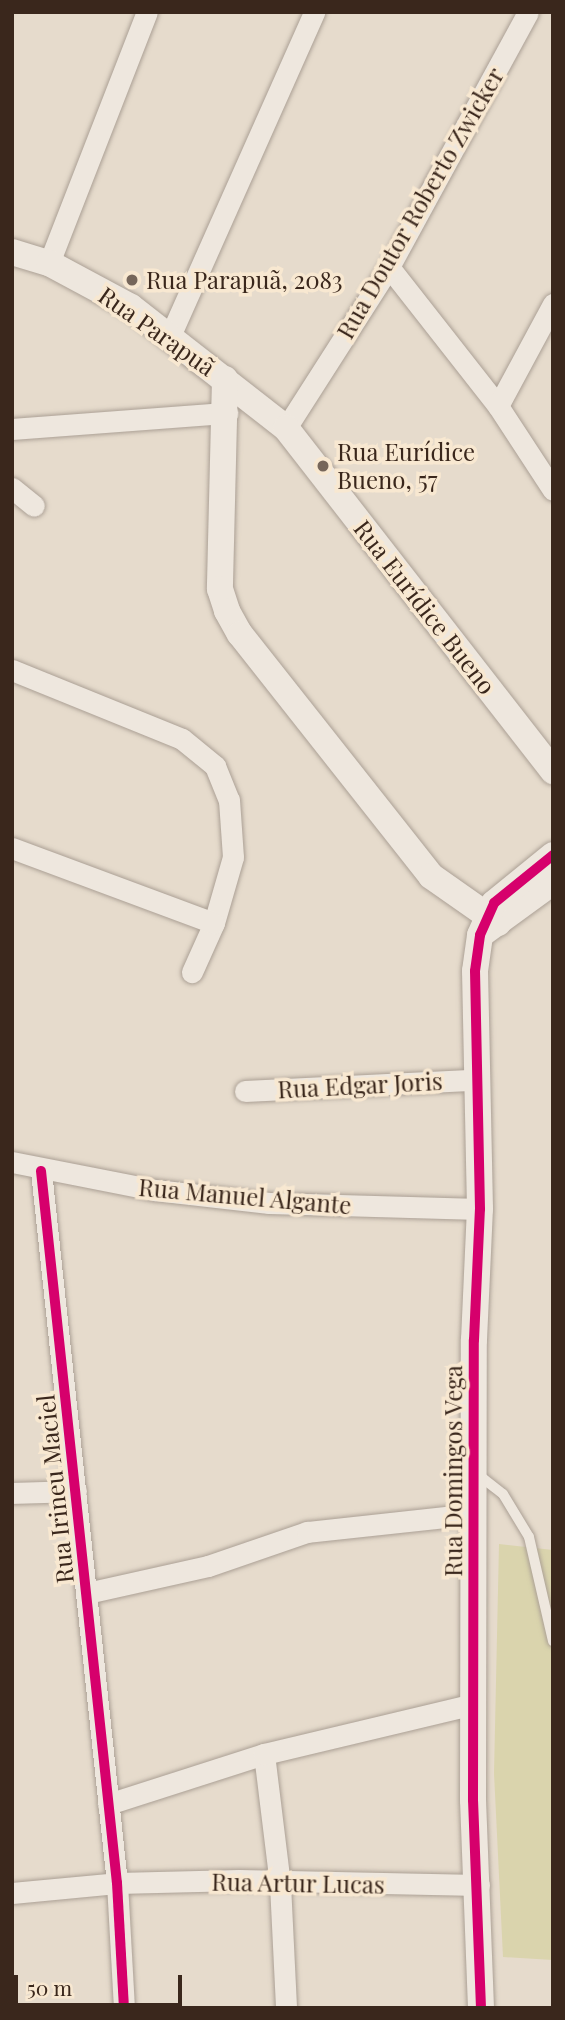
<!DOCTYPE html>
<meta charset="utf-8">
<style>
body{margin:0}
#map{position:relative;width:565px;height:2020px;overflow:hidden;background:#e6dbcc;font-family:"Playfair Display",serif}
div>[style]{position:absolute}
.green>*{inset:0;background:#dad4ad}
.roads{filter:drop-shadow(0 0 2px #aba095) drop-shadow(0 0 2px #aba095)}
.service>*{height:10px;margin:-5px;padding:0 5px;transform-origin:5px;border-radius:5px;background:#eee7de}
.minor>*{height:21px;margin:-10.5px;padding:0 10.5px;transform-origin:10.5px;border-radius:10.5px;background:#eee7de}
.tertiary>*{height:26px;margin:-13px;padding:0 13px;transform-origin:13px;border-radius:13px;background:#eee7de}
.cycleway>*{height:10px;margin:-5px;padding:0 5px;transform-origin:5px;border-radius:5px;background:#d6006c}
.dots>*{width:19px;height:19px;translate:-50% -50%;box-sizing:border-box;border:4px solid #f8e8d1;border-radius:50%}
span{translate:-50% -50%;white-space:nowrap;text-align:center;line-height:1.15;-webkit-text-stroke:7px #f8e8d1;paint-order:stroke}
.street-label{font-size:24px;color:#3a271c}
.poi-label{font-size:24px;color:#3a271c}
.left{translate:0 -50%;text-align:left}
.frame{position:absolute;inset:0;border:14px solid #3a271c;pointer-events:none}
.scale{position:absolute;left:14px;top:1975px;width:168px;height:32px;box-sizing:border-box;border:4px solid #3a271c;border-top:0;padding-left:9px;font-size:21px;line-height:24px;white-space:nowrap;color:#3a271c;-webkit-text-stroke:5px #f8e8d1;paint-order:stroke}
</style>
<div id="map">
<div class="green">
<i style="clip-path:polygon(499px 1544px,553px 1550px,553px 1960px,503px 1957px,494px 1773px)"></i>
</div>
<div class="roads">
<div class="service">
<i style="left:476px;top:1473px;width:34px;rotate:38deg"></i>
<i style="left:503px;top:1494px;width:50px;rotate:58.8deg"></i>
<i style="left:529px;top:1537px;width:107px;rotate:77deg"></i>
</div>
<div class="minor">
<i style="left:49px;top:263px;width:269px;rotate:-68.7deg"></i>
<i style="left:389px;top:267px;width:177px;rotate:51.9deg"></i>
<i style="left:498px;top:406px;width:100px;rotate:56.8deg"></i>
<i style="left:170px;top:336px;width:355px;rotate:-66deg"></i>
<i style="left:498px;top:406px;width:116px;rotate:-61.7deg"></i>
<i style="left:286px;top:428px;width:191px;rotate:-57.4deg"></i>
<i style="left:389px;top:267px;width:290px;rotate:-61.4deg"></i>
<i style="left:12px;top:429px;width:216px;rotate:-4.3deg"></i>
<i style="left:12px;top:488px;width:28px;rotate:39deg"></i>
<i style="left:12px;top:670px;width:183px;rotate:22.1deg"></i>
<i style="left:182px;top:739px;width:43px;rotate:39.3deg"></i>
<i style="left:215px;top:766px;width:37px;rotate:68deg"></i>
<i style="left:229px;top:800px;width:57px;rotate:86deg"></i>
<i style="left:233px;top:857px;width:69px;rotate:106.1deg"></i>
<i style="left:214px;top:923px;width:54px;rotate:114.2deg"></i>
<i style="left:12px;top:848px;width:215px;rotate:20.4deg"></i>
<i style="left:245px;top:1091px;width:229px;rotate:-2.8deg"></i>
<i style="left:12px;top:1162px;width:146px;rotate:11.1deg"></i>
<i style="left:155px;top:1190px;width:115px;rotate:6.5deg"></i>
<i style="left:269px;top:1203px;width:211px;rotate:1.6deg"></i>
<i style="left:41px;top:1171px;width:716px;rotate:83.91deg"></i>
<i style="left:117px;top:1883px;width:125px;rotate:86.8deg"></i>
<i style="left:12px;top:1493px;width:64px;rotate:-1.8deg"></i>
<i style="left:87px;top:1593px;width:124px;rotate:-12.6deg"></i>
<i style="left:208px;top:1566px;width:105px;rotate:-19deg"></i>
<i style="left:307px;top:1532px;width:168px;rotate:-6.2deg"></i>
<i style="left:264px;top:1754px;width:131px;rotate:83deg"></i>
<i style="left:280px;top:1884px;width:124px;rotate:87.2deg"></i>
<i style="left:108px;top:1804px;width:164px;rotate:-17.8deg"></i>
<i style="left:264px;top:1754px;width:216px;rotate:-13.4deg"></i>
<i style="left:12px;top:1893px;width:105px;rotate:-5.4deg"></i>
<i style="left:117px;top:1883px;width:122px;rotate:-1.4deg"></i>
<i style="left:239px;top:1880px;width:240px;rotate:1.2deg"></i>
</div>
<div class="tertiary">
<i style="left:12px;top:252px;width:39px;rotate:17deg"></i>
<i style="left:49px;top:263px;width:93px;rotate:28.2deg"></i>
<i style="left:131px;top:307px;width:197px;rotate:38deg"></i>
<i style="left:286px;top:428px;width:435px;rotate:52.1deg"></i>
<i style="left:225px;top:379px;width:210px;rotate:91.4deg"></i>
<i style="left:220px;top:589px;width:23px;rotate:72deg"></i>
<i style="left:227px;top:611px;width:26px;rotate:61deg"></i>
<i style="left:240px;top:634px;width:308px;rotate:51.7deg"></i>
<i style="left:431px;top:876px;width:82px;rotate:35deg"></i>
<i style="left:483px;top:933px;width:87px;rotate:-36.1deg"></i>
<i style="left:481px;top:2008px;width:208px;rotate:-92.2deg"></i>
<i style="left:473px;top:1800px;width:460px;rotate:-89.9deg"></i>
<i style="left:474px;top:1340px;width:131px;rotate:-87.4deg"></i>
<i style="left:480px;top:1209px;width:238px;rotate:-91.2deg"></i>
<i style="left:475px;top:971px;width:36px;rotate:-82deg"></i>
<i style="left:480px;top:935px;width:35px;rotate:-66deg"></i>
<i style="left:494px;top:903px;width:76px;rotate:-39.1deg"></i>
</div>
</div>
<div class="cycleway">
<i style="left:41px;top:1171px;width:716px;rotate:83.91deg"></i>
<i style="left:117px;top:1883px;width:125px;rotate:86.8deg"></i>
<i style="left:481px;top:2008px;width:208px;rotate:-92.2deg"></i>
<i style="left:473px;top:1800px;width:460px;rotate:-89.9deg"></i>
<i style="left:474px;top:1340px;width:131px;rotate:-87.4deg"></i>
<i style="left:480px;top:1209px;width:238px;rotate:-91.2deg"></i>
<i style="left:475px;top:971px;width:36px;rotate:-82deg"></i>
<i style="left:480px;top:935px;width:35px;rotate:-66deg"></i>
<i style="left:494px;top:903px;width:76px;rotate:-39.1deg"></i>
</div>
<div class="dots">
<i style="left:132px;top:280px;background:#76665a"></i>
<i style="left:323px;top:466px;background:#76665a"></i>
</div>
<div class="street-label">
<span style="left:420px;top:203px;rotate:-60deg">Rua Doutor Roberto Zwicker</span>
<span style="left:157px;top:331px;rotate:35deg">Rua Parapuã</span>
<span style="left:425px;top:607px;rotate:52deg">Rua Eurídice Bueno</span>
<span style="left:360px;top:1085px;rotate:-3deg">Rua Edgar Joris</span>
<span style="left:245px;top:1196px;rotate:5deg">Rua Manuel Algante</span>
<span style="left:453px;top:1471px;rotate:-90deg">Rua Domingos Vega</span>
<span style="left:55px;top:1489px;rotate:-96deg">Rua Irineu Maciel</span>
<span style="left:298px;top:1883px;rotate:1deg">Rua Artur Lucas</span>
</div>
<div class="poi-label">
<span class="left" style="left:146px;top:280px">Rua Parapuã, 2083</span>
<span class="left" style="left:337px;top:466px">Rua Eurídice<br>Bueno, 57</span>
</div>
<div class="frame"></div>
<div class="scale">50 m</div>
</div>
